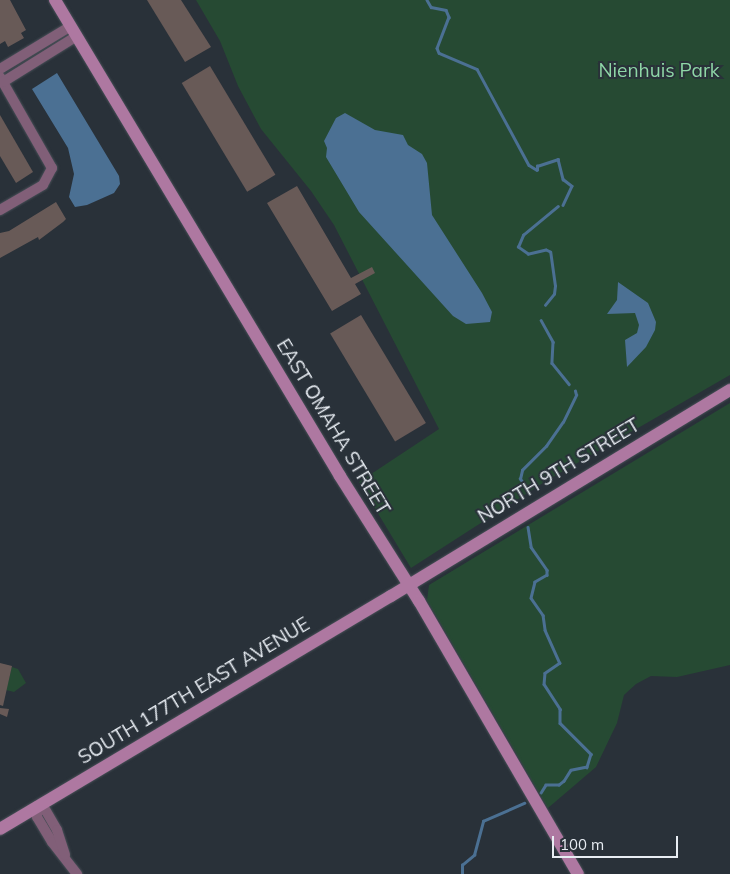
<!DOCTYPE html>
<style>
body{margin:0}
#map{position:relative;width:730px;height:874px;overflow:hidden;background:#293139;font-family:Mulish,sans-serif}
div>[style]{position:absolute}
.green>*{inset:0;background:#264a33}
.water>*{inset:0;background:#4b7093}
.stream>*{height:2.5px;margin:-1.25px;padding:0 1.25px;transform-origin:1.25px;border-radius:1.25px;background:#4b7093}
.building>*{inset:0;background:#685a57;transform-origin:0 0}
.roads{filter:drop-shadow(0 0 1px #484f57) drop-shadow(0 0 1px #484f57)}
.street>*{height:10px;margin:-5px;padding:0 5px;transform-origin:5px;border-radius:5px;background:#815f78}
.secondary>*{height:12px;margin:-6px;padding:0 6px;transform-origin:6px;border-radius:6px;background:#ae78a1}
span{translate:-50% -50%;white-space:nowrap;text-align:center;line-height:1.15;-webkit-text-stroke:4px #293139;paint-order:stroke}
.park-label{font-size:19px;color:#8ed6a6}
.street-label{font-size:19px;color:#e8edf3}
.scale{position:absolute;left:552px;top:836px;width:126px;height:22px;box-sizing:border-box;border:2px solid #e8edf3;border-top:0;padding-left:6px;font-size:15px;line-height:18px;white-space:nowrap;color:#e8edf3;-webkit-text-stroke:4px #293139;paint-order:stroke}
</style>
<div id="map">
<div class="green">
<i style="clip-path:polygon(196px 0,730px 0,730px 375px,546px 481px,411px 568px,359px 482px,439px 429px,334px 225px,311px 191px,261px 129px,238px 86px,220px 41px)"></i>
<i style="clip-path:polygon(730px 403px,730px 665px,677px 677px,651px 676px,636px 684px,624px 695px,617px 723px,596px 767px,548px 808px,427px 600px,429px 585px)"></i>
<i style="clip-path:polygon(12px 667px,18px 669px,26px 683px,14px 692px,6px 690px)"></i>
</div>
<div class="water">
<i style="clip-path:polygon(57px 73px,119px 176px,120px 184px,114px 193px,87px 205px,75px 207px,69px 197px,74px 174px,68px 148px,32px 89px)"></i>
<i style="clip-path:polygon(345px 113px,375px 130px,403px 135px,408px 145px,422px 154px,427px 163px,432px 215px,482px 293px,492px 312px,490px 322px,466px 324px,453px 316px,359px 212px,326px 157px,327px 148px,324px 141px,336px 118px)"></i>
<i style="clip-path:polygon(618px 282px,648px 303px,656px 322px,655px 330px,646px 347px,627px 367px,625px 340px,637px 333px,639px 325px,635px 313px,607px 314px,617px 300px)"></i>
</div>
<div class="stream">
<i style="left:427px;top:0;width:8px;rotate:60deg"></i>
<i style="left:431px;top:7px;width:15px;rotate:11deg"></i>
<i style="left:446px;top:10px;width:8px;rotate:67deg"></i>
<i style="left:449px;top:17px;width:33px;rotate:111deg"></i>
<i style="left:437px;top:48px;width:5px;rotate:68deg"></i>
<i style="left:439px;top:53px;width:41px;rotate:22.8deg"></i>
<i style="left:477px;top:69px;width:109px;rotate:61.6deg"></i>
<i style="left:529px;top:165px;width:9px;rotate:32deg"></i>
<i style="left:537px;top:170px;width:4px;rotate:-90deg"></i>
<i style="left:537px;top:166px;width:22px;rotate:-18deg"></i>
<i style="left:558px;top:159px;width:21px;rotate:76deg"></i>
<i style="left:563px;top:179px;width:11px;rotate:38deg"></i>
<i style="left:572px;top:186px;width:21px;rotate:115deg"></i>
<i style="left:545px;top:305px;width:14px;rotate:-51deg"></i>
<i style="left:554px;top:294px;width:8px;rotate:-83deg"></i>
<i style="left:555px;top:286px;width:34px;rotate:-98deg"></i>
<i style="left:550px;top:252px;width:4px;rotate:-153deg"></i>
<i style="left:546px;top:250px;width:18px;rotate:167deg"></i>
<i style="left:528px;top:254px;width:12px;rotate:-145deg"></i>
<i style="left:518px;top:247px;width:13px;rotate:-67deg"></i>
<i style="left:523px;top:235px;width:45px;rotate:-39.6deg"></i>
<i style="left:541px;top:320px;width:25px;rotate:61deg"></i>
<i style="left:553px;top:342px;width:21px;rotate:93deg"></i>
<i style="left:552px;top:363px;width:27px;rotate:51deg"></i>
<i style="left:526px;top:487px;width:10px;rotate:-127deg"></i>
<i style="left:520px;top:479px;width:9px;rotate:-77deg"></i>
<i style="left:522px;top:470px;width:34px;rotate:-45deg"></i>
<i style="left:546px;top:446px;width:29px;rotate:-55deg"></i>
<i style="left:563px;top:422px;width:30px;rotate:-64deg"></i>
<i style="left:576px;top:395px;width:4px;rotate:-104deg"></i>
<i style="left:528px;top:527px;width:20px;rotate:81deg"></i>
<i style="left:531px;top:547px;width:28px;rotate:55deg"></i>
<i style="left:547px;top:570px;width:5px;rotate:90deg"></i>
<i style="left:547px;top:575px;width:14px;rotate:150deg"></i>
<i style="left:535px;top:582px;width:16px;rotate:104deg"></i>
<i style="left:531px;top:598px;width:21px;rotate:55deg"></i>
<i style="left:543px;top:615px;width:15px;rotate:82deg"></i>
<i style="left:545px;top:630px;width:36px;rotate:66deg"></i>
<i style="left:560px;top:663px;width:18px;rotate:146deg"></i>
<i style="left:545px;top:673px;width:11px;rotate:95deg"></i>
<i style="left:544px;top:684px;width:30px;rotate:57deg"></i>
<i style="left:560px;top:709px;width:14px;rotate:90deg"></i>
<i style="left:560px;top:723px;width:44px;rotate:45deg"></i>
<i style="left:591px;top:754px;width:14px;rotate:107deg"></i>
<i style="left:587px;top:767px;width:16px;rotate:169deg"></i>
<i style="left:571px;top:770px;width:13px;rotate:122deg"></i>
<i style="left:564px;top:781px;width:6px;rotate:141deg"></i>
<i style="left:559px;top:785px;width:13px;rotate:180deg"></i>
<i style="left:546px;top:785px;width:9px;rotate:122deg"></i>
<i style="left:462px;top:874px;width:9px;rotate:-90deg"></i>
<i style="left:462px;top:865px;width:16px;rotate:-40deg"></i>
<i style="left:474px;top:855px;width:35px;rotate:-75deg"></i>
<i style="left:483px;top:821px;width:45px;rotate:-23.7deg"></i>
</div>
<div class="building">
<i style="clip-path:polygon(0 0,10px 0,26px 30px,21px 33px,24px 38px,8px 47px,5px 41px,0 44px)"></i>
<i style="clip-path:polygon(147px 0,181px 0,211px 47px,185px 62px)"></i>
<i style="left:210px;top:66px;width:127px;height:33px;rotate:59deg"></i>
<i style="clip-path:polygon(0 115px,33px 172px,16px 183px,0 156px)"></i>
<i style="clip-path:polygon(297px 186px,351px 278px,372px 267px,375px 273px,355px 284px,361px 294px,332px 311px,267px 203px)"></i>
<i style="clip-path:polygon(56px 202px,66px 219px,63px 222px,39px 240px,38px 237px,0 258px,0 233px,9px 231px)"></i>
<i style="left:361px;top:315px;width:126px;height:36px;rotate:59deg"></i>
<i style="clip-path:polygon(0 663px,12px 666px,3px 706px,0 705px)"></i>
<i style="clip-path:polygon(0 708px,9px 709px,7px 717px,0 714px)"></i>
</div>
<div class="roads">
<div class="street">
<i style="left:0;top:69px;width:83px;rotate:-31.2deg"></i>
<i style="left:0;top:77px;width:105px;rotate:60.3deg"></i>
<i style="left:52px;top:168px;width:19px;rotate:118deg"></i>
<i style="left:43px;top:185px;width:50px;rotate:149.8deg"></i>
<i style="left:3px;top:82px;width:87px;rotate:-31.9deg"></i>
<i style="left:37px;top:806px;width:11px;rotate:90deg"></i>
<i style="left:37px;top:817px;width:29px;rotate:59deg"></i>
<i style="left:52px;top:842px;width:41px;rotate:52deg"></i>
<i style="left:37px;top:806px;width:10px;rotate:29deg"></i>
<i style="left:46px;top:811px;width:22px;rotate:60deg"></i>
<i style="left:57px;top:830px;width:26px;rotate:72deg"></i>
</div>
<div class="secondary">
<i style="left:55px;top:0;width:555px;rotate:59.09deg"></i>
<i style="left:340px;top:476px;width:148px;rotate:57.7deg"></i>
<i style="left:419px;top:601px;width:316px;rotate:59.8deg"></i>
<i style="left:0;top:829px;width:455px;rotate:-30.8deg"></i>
<i style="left:391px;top:596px;width:397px;rotate:-31.3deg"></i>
</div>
</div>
<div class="park-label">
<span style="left:659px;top:71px">Nienhuis Park</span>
</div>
<div class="street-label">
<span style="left:333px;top:427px;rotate:59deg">EAST OMAHA STREET</span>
<span style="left:559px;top:471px;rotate:-31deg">NORTH 9TH STREET</span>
<span style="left:194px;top:691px;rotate:-31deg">SOUTH 177TH EAST AVENUE</span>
</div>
<div class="scale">100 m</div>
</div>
